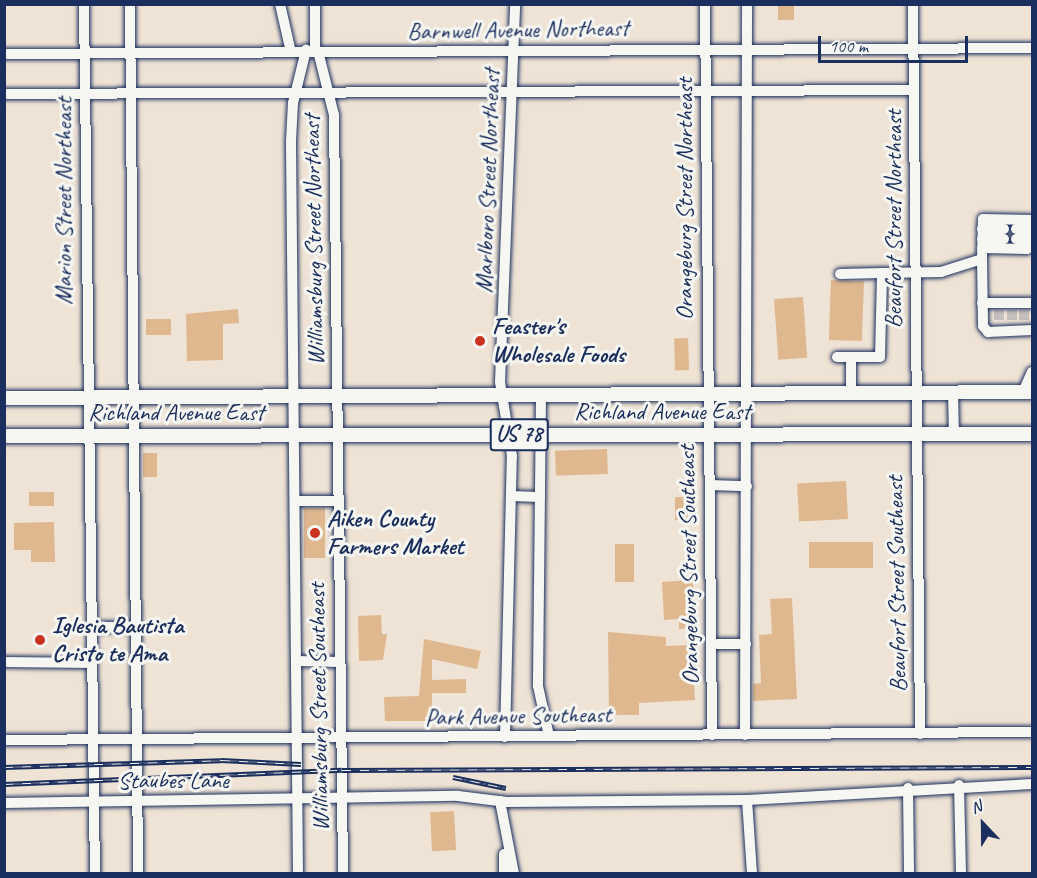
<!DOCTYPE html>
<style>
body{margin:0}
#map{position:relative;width:1037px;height:878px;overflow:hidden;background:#efe3d5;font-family:Caveat,sans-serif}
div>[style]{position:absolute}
.building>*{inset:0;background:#dfb890;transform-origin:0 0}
.minor-tunnel>*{height:10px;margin-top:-5px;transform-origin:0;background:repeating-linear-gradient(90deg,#c5bfbd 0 10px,transparent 0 15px)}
.roads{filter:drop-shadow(0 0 2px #1b2f5e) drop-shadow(0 0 2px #1b2f5e)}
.minor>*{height:10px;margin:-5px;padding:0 5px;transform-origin:5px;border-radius:5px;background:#f6f6f2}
.major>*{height:14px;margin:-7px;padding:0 7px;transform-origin:7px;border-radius:7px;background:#f6f6f2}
.rail>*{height:5px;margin-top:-2.5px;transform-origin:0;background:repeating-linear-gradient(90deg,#f6f6f2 0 9px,#1b2f5e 0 18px);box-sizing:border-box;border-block:2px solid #1b2f5e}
.dots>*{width:16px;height:16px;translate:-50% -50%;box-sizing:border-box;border:3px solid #f6f6f2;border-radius:50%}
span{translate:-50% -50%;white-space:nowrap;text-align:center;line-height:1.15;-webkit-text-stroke:6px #f6f6f2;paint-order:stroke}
.shield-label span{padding:2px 4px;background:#f6f6f2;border:2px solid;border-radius:4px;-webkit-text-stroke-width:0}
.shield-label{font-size:22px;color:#1b2f5e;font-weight:700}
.street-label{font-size:24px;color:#1b2f5e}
.poi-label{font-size:24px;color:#1b2f5e;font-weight:700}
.left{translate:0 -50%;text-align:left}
.frame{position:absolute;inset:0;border:6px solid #1b2f5e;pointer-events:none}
.north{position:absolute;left:953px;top:794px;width:60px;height:60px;-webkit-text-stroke:4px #f6f6f2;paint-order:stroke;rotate:338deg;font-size:16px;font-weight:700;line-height:24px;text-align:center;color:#1b2f5e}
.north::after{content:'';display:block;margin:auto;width:21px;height:27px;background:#1b2f5e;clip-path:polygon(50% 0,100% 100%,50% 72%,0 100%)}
.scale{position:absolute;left:818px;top:36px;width:150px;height:27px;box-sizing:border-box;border:3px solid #1b2f5e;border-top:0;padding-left:8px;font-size:18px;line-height:21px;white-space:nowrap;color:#1b2f5e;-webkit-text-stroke:4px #f6f6f2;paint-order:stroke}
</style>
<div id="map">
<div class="building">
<i style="left:778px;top:4px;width:16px;height:16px"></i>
<i style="left:831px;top:280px;width:33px;height:60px;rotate:2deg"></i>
<i style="left:803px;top:297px;width:61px;height:29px;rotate:86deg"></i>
<i style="clip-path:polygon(238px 309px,239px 323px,223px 324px,223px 360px,187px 361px,186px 314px)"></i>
<i style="left:146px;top:319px;width:25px;height:16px"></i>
<i style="left:688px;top:338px;width:32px;height:14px;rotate:88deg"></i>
<i style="left:607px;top:449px;width:25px;height:52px;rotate:88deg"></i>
<i style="left:143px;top:453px;width:14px;height:24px"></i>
<i style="left:846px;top:481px;width:38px;height:49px;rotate:87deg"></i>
<i style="left:29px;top:492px;width:25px;height:14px"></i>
<i style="left:675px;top:497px;width:13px;height:23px"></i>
<i style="left:304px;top:508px;width:21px;height:50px"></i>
<i style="clip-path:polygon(54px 522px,55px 562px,31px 562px,31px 550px,14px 550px,14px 523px)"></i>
<i style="left:873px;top:542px;width:26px;height:64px;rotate:90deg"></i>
<i style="left:615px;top:544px;width:19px;height:38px"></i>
<i style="clip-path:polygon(693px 580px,696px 628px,679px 629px,679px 619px,664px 620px,662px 582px)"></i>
<i style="clip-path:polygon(792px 598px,797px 699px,753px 701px,753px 684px,761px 683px,759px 635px,772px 634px,770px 599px)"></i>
<i style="clip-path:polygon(381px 615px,382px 634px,387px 634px,383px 660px,359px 661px,358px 616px)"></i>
<i style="clip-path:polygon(608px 632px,666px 637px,666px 646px,692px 645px,695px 700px,639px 703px,639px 715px,609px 715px)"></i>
<i style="clip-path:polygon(424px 639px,481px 651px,477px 669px,432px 659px,432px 680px,466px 679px,466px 693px,432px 693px,432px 721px,385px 721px,384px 697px,419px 696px)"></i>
<i style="left:454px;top:811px;width:39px;height:24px;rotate:87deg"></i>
</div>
<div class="minor-tunnel">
<i style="left:999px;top:310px;width:12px;rotate:90deg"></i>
<i style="left:1012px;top:310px;width:12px;rotate:90deg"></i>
<i style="left:1024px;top:310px;width:12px;rotate:90deg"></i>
</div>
<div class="roads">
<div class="minor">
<i style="left:84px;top:4px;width:870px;rotate:89.28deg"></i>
<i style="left:130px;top:4px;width:870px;rotate:89.47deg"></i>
<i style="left:280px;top:4px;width:45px;rotate:77.2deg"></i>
<i style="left:705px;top:4px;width:731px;rotate:89.45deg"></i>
<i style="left:913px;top:4px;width:730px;rotate:89.45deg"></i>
<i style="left:315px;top:51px;width:47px;rotate:-90deg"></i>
<i style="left:318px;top:51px;width:66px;rotate:76deg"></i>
<i style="left:334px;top:115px;width:759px;rotate:89.32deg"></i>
<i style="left:4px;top:54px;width:1028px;rotate:-0.33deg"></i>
<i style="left:4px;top:94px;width:910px;rotate:-0.25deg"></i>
<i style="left:982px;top:229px;width:22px"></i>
<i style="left:1016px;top:229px;width:12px"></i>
<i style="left:982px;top:239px;width:22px"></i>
<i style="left:1016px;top:239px;width:12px"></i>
<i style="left:982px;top:248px;width:45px;rotate:1.3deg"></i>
<i style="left:1027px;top:249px;width:29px;rotate:-88deg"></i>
<i style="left:982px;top:259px;width:67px;rotate:89.1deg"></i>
<i style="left:983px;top:326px;width:8px;rotate:50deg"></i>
<i style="left:988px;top:332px;width:44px;rotate:-2.6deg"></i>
<i style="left:840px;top:274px;width:42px;rotate:-1.4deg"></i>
<i style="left:982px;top:303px;width:50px"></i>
<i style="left:837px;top:357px;width:14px"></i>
<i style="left:953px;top:392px;width:43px;rotate:88.7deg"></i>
<i style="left:1023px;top:392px;width:22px;rotate:-66deg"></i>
<i style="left:851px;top:393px;width:36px;rotate:-90deg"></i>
<i style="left:851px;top:357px;width:29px"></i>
<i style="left:880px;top:357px;width:84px;rotate:-88.6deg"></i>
<i style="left:882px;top:273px;width:59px;rotate:-1deg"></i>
<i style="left:941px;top:272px;width:43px;rotate:-17.6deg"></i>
<i style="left:982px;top:259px;width:40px;rotate:-88.6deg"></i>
<i style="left:983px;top:219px;width:49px;rotate:1.2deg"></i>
<i style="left:541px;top:395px;width:291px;rotate:90.6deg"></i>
<i style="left:538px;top:686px;width:51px;rotate:77.6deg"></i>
<i style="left:710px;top:485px;width:37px;rotate:2deg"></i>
<i style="left:511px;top:496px;width:29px;rotate:2deg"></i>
<i style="left:295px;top:501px;width:42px"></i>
<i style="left:92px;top:627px;width:44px"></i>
<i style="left:711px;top:644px;width:35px"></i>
<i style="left:297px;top:661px;width:42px;rotate:1.4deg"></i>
<i style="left:4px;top:662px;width:88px;rotate:0.7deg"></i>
<i style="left:745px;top:735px;width:731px;rotate:-89.84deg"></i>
<i style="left:505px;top:737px;width:281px;rotate:-88.6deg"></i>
<i style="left:512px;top:456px;width:75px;rotate:-99.2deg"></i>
<i style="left:500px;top:382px;width:378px;rotate:-87.7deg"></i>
<i style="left:4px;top:740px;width:1028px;rotate:-0.45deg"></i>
<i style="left:959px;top:785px;width:89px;rotate:88.7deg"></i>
<i style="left:908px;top:788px;width:86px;rotate:89.3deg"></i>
<i style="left:747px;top:800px;width:74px;rotate:86.1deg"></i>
<i style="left:500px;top:801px;width:74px;rotate:79.1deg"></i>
<i style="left:4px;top:803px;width:454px;rotate:-0.9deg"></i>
<i style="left:458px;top:796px;width:49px;rotate:7deg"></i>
<i style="left:507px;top:802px;width:240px;rotate:-0.5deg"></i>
<i style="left:747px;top:800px;width:285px;rotate:-3.2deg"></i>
<i style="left:504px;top:854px;width:20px;rotate:90deg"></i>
<i style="left:298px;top:874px;width:733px;rotate:-90.55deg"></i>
<i style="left:291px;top:141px;width:38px;rotate:-87deg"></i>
<i style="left:293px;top:103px;width:55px;rotate:-76.2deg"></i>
</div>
<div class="major">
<i style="left:4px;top:398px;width:1028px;rotate:-0.33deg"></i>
<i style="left:4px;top:436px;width:1028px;rotate:-0.11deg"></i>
</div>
</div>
<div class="rail">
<i style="left:4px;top:767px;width:217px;rotate:-1.8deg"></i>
<i style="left:221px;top:760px;width:80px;rotate:2.9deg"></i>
<i style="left:453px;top:777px;width:54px;rotate:11.7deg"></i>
<i style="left:4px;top:784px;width:338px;rotate:-2.4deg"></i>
<i style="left:342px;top:770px;width:690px;rotate:-0.25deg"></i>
</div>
<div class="dots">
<i style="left:480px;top:341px;background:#c8321e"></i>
<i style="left:315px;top:533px;background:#c8321e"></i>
<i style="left:40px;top:640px;background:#c8321e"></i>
</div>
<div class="shield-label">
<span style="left:519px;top:435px">US 78</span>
</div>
<div class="street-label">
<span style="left:518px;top:30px;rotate:-1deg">Barnwell Avenue Northeast</span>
<span style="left:488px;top:181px;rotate:-88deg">Marlboro Street Northeast</span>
<span style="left:685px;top:199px;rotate:-90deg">Orangeburg Street Northeast</span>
<span style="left:64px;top:201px;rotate:-90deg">Marion Street Northeast</span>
<span style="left:894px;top:219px;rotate:-90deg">Beaufort Street Northeast</span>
<span style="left:314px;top:240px;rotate:-91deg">Williamsburg Street Northeast</span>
<span style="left:662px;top:412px">Richland Avenue East</span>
<span style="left:176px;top:413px">Richland Avenue East</span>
<span style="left:689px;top:565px;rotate:-91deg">Orangeburg Street Southeast</span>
<span style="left:897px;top:584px;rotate:-91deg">Beaufort Street Southeast</span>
<span style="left:319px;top:707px;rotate:-91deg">Williamsburg Street Southeast</span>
<span style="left:518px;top:716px;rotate:-1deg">Park Avenue Southeast</span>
<span style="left:173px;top:781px">Staubes Lane</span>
</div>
<div class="poi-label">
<span class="left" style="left:492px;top:341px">Feaster's<br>Wholesale Foods</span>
<span class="left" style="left:327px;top:533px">Aiken County<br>Farmers Market</span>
<span class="left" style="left:52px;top:640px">Iglesia Bautista<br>Cristo te Ama</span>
</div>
<div class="frame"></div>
<div class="north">N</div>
<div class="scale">100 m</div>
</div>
